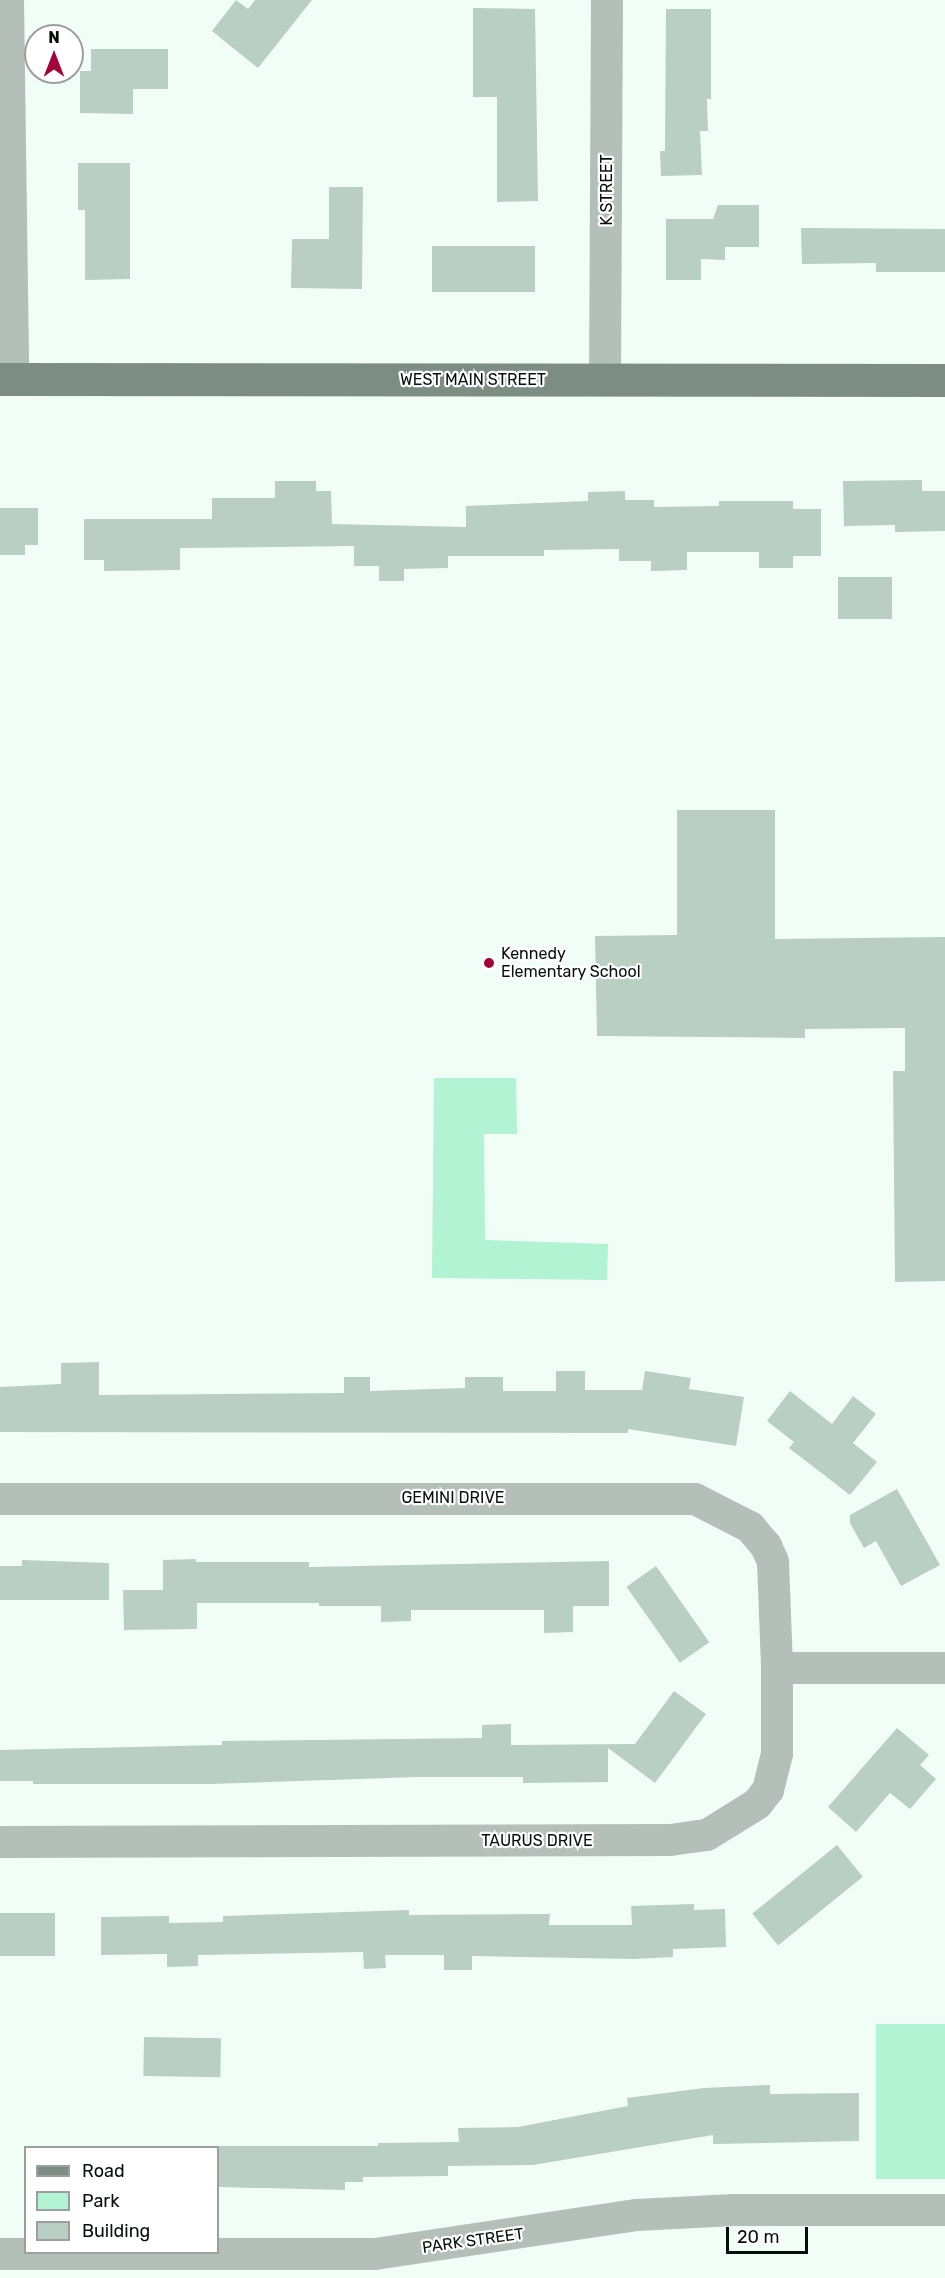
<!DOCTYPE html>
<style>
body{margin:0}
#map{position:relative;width:945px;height:2278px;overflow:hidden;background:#f1fef7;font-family:Rubik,sans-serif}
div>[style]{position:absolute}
.green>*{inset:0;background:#b1f3d2;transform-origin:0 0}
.building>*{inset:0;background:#b9cfc3;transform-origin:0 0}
.minor>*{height:32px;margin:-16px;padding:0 16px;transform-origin:16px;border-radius:16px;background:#b5bfba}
.primary>*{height:33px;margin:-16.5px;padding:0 16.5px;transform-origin:16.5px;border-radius:16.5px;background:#7c8d84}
.dots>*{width:16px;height:16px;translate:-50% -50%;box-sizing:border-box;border:3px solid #fff;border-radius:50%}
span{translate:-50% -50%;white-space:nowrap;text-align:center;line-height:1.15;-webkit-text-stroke:4.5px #fff;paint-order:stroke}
.street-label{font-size:16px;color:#070f0b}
.poi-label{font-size:16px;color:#070f0b}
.left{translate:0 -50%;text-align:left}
.legend{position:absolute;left:24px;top:2146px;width:195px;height:108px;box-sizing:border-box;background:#fff;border:2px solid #9c9f9d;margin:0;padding:8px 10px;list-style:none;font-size:18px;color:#070f0b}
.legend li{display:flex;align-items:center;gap:12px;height:30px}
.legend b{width:30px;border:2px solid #9c9f9d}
.north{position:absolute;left:24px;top:24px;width:60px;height:60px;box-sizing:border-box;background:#fff;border:2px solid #9c9f9d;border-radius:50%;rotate:0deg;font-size:16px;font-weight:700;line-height:24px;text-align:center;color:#070f0b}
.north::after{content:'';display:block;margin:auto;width:21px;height:27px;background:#a2043a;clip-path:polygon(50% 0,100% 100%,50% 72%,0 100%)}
.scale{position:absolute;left:726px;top:2227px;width:82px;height:27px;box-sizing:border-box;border:3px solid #070f0b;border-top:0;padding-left:8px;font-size:18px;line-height:21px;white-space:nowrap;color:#070f0b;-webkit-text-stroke:4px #fff;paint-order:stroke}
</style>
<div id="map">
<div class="green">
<i style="clip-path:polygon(434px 1078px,516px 1078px,517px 1134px,484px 1134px,485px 1240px,608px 1244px,607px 1280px,432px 1278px)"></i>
<i style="left:945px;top:2024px;width:155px;height:69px;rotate:90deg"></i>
</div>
<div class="building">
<i style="clip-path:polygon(236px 0,248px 9px,255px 0,312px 0,258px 68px,212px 31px)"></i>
<i style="clip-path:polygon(473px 8px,535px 9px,538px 201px,497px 202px,497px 97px,473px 97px)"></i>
<i style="clip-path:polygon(666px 9px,711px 9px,711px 99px,707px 99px,708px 131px,700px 131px,702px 175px,661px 176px,660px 151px,665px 151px)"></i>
<i style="clip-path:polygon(91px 49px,168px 49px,168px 89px,133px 89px,133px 114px,80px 113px,80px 71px,91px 71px)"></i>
<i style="clip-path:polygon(78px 163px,130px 163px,130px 279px,85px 280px,85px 210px,78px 210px)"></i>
<i style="clip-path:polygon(329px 187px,363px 187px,362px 289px,291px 288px,292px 239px,329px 239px)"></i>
<i style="clip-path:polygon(718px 205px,759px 205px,759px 247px,725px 247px,725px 260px,701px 259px,701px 280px,666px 280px,666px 219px,713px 219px)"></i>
<i style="clip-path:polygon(801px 228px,945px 229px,945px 272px,876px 272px,876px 263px,802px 264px)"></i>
<i style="left:432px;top:246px;width:103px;height:46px"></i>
<i style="clip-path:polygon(922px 480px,922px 491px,945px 491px,945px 531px,895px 532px,895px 525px,844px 526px,843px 481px)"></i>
<i style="clip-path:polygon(275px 481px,316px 481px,316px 491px,331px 491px,332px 524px,466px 527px,466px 506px,588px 501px,588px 492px,625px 491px,625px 500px,654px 500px,654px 507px,719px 506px,719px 501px,793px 501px,793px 509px,821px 509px,821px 556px,793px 556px,793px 568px,759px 568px,759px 552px,687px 552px,687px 570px,651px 571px,651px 561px,619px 561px,619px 549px,544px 550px,544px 556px,448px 556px,448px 568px,404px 569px,404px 581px,379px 581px,379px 566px,354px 566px,354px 546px,180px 548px,180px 570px,104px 571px,104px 560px,84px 560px,84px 519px,212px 519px,212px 498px,275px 498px)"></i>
<i style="clip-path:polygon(0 508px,38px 508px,38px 545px,25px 545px,25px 555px,0 555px)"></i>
<i style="left:838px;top:577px;width:54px;height:42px"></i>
<i style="clip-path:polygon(677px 810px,775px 810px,775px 939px,945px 937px,945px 1281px,895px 1282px,893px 1071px,905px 1071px,905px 1028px,805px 1029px,805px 1038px,597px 1036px,595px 936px,677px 935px)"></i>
<i style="clip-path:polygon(99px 1362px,99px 1395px,344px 1393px,344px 1377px,370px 1377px,370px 1391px,465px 1388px,465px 1377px,503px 1377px,503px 1391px,556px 1391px,556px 1371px,585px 1371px,585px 1390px,642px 1390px,645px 1371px,691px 1378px,689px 1389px,744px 1397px,736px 1446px,628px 1429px,628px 1433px,0 1432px,0 1387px,61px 1384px,61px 1363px)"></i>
<i style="clip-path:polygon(790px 1391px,832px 1424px,853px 1396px,876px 1414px,853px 1443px,877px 1462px,850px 1495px,789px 1448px,794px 1442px,767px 1421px)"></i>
<i style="clip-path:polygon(897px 1489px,940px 1565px,901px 1586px,876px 1541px,864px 1548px,850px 1523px,850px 1515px)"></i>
<i style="clip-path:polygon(196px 1559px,196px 1562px,309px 1562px,309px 1567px,609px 1561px,609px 1606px,573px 1606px,573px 1632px,544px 1633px,544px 1610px,411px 1610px,411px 1621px,381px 1622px,381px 1606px,319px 1606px,319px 1603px,197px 1603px,197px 1629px,124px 1630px,123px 1590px,163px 1590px,163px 1560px)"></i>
<i style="clip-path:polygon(22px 1560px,109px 1563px,109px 1600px,0 1600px,0 1566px,22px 1566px)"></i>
<i style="left:656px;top:1566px;width:93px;height:36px;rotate:55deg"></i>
<i style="clip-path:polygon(674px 1691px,706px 1714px,655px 1783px,608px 1748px,608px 1782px,523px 1783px,523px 1777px,418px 1777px,209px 1784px,33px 1784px,33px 1781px,0 1781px,0 1750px,222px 1745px,222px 1741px,482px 1738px,482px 1725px,511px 1724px,511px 1745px,635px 1744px)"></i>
<i style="clip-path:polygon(897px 1728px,929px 1755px,920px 1765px,936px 1779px,910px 1809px,890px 1793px,856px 1832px,828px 1807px)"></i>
<i style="left:837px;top:1845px;width:41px;height:109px;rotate:51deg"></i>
<i style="clip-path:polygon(694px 1904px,694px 1910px,725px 1909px,726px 1947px,673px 1949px,673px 1957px,634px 1959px,472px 1956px,472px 1970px,444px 1970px,444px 1955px,385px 1955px,386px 1968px,364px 1969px,363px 1952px,198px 1955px,198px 1966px,167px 1967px,167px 1954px,101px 1955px,101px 1917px,169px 1916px,169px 1923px,223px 1922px,223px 1916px,409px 1910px,409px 1915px,550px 1914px,549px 1925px,632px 1925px,631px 1906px)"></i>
<i style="left:0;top:1913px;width:55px;height:43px"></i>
<i style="left:144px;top:2037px;width:77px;height:39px;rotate:1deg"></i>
<i style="clip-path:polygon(770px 2085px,770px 2094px,859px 2093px,859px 2141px,713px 2144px,713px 2135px,533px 2165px,448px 2166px,448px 2176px,363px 2177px,363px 2182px,345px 2182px,345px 2190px,218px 2187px,218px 2146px,378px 2146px,378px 2143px,459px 2142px,458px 2128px,518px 2127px,628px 2106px,627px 2098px,704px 2088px)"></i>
</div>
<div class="minor">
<i style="left:8px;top:0;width:379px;rotate:89.2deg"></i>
<i style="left:605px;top:380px;width:380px;rotate:-89.7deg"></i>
<i style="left:0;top:1499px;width:695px"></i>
<i style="left:695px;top:1499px;width:62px;rotate:27deg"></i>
<i style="left:750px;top:1527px;width:25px;rotate:50deg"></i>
<i style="left:766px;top:1546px;width:17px;rotate:66deg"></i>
<i style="left:773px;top:1562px;width:106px;rotate:87.8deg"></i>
<i style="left:0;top:1842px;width:670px;rotate:-0.17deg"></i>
<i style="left:670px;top:1840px;width:37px;rotate:-8deg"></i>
<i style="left:707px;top:1835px;width:59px;rotate:-31.8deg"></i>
<i style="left:757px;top:1804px;width:18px;rotate:-52deg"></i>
<i style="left:768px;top:1790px;width:37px;rotate:-76deg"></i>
<i style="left:777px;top:1754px;width:86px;rotate:-90deg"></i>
<i style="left:777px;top:1668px;width:168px"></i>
<i style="left:0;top:2254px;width:375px"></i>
<i style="left:375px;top:2254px;width:265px;rotate:-8.5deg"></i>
<i style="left:637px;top:2215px;width:97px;rotate:-3deg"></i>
<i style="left:734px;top:2210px;width:211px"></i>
</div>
<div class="primary">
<i style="left:0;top:379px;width:945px;rotate:0.06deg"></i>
</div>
<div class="dots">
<i style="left:489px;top:963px;background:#a2043a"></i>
</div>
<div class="street-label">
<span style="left:607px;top:190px;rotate:-90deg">K STREET</span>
<span style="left:473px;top:380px">WEST MAIN STREET</span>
<span style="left:453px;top:1498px">GEMINI DRIVE</span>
<span style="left:537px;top:1841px">TAURUS DRIVE</span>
<span style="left:473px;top:2241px;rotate:-8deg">PARK STREET</span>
</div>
<div class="poi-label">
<span class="left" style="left:501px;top:963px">Kennedy<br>Elementary School</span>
</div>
<ul class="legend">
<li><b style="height:8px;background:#7c8d84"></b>Road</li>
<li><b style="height:16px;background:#b1f3d2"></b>Park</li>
<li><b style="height:16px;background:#b9cfc3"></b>Building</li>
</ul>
<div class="north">N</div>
<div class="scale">20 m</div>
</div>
